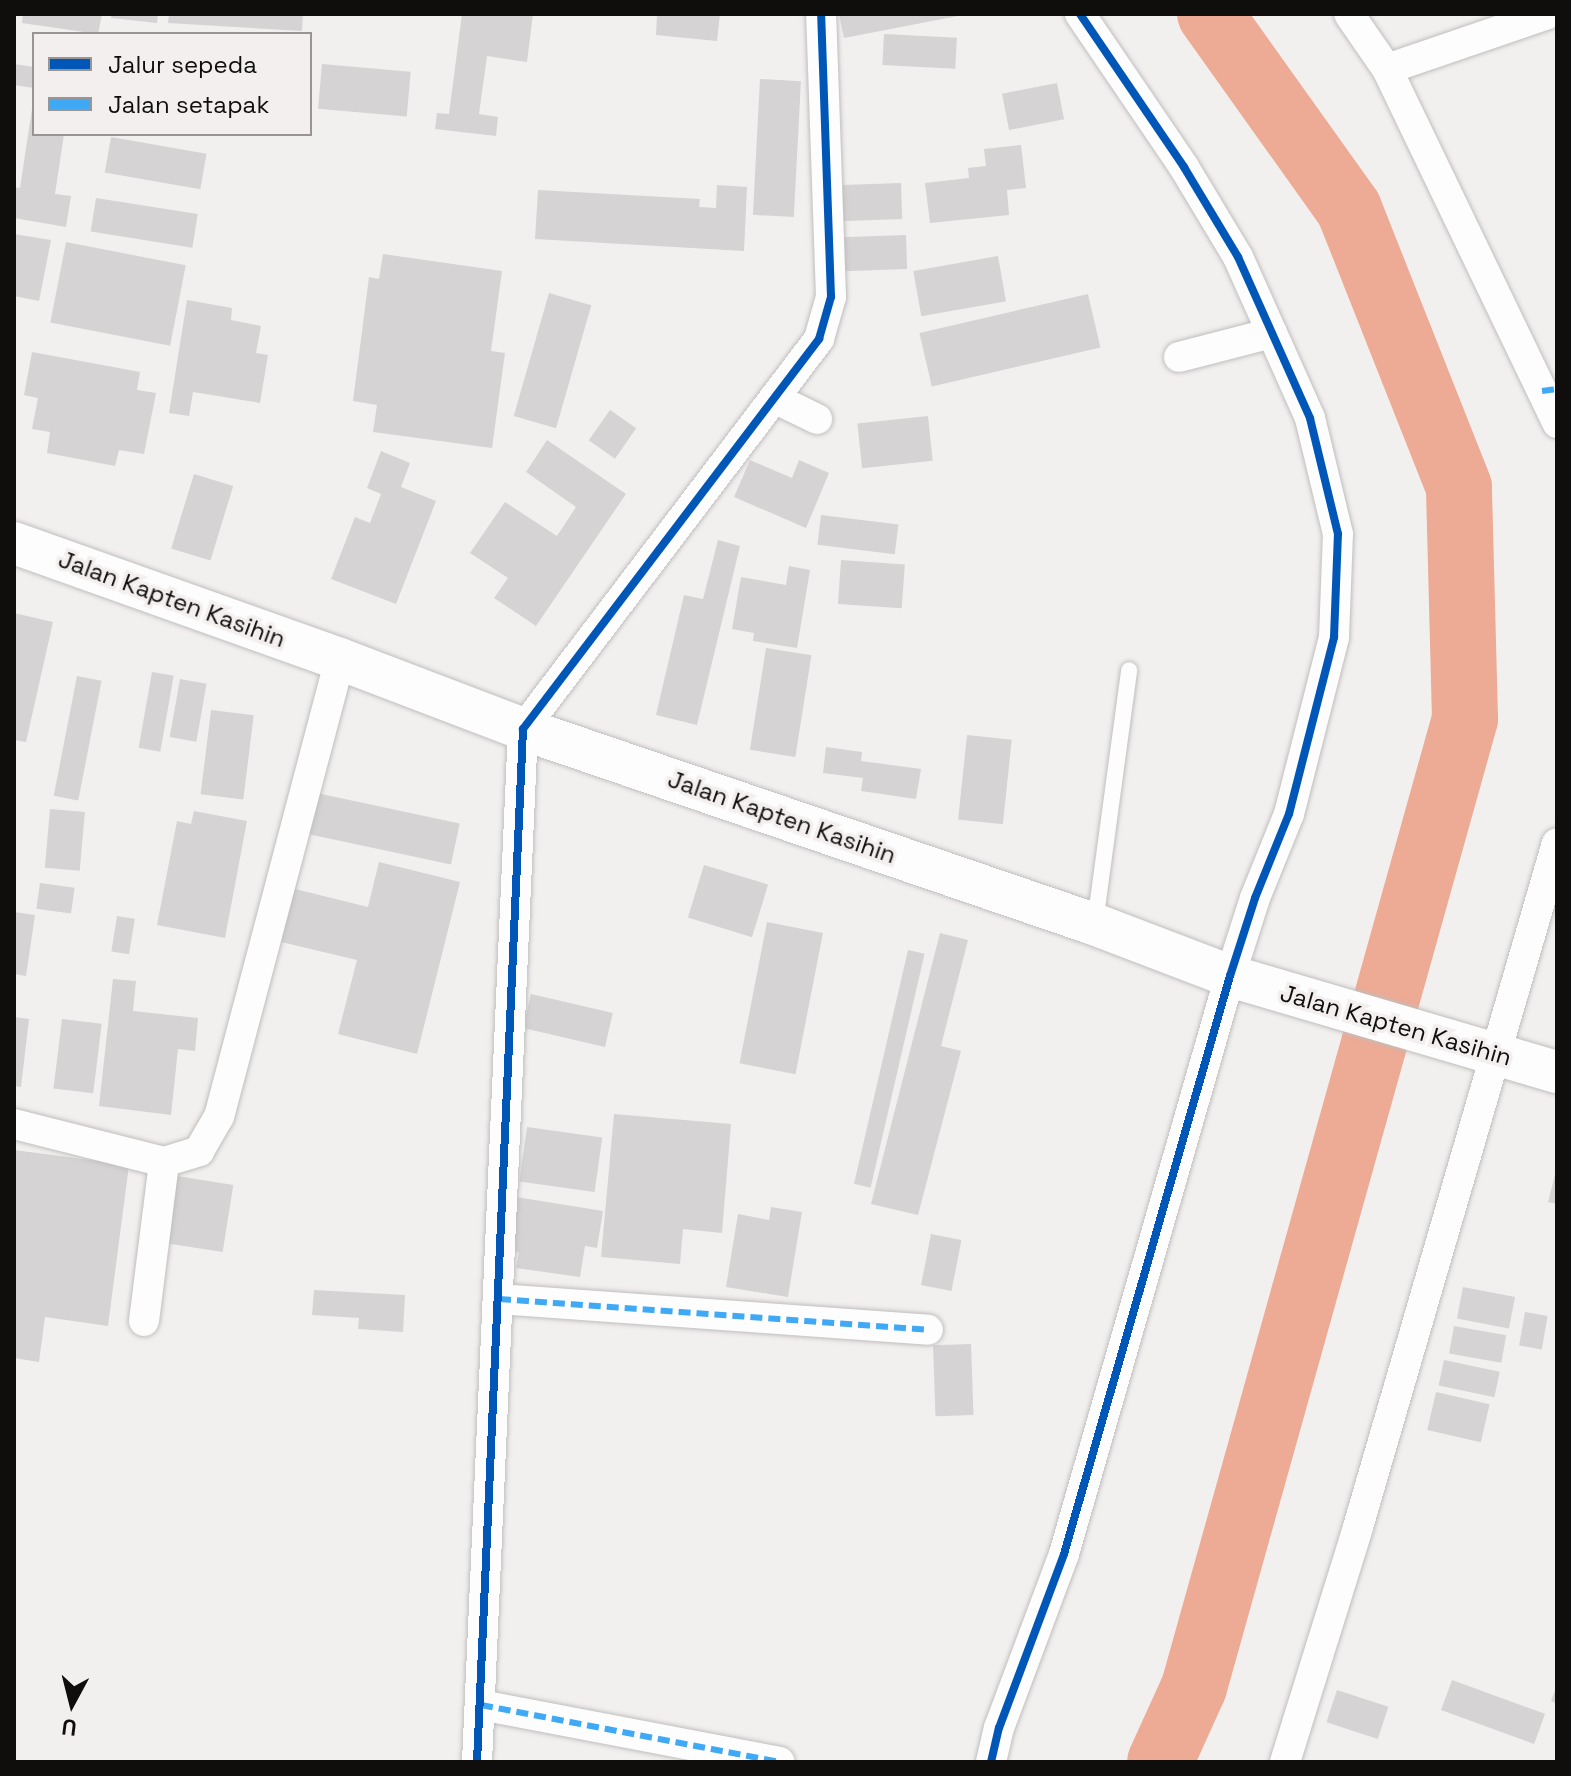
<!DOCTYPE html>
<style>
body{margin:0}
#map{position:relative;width:1571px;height:1776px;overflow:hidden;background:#f2f0ef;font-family:"Space Grotesk",sans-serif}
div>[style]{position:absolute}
.river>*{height:66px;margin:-33px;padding:0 33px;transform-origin:33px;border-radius:33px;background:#edaa94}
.building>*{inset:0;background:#d5d3d3;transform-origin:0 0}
.roads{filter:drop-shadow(0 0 2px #c0bebe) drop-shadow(0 0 2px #c0bebe)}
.service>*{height:16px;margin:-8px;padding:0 8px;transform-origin:8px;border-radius:8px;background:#fdfdfd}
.minor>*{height:30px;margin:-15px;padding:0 15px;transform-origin:15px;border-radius:15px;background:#fdfdfd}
.secondary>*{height:42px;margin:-21px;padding:0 21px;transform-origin:21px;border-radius:21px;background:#fdfdfd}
.quiet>*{height:6px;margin-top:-3px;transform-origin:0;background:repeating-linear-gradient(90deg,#3fa9f5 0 12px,transparent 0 18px)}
.cycleway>*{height:8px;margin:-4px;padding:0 4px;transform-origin:4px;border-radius:4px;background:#0057b8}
span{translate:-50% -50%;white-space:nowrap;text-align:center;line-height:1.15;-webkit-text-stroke:7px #f3efee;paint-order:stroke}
.street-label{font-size:24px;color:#0f0e0d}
.frame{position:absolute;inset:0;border:16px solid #0f0e0d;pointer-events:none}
.legend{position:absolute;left:32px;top:32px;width:280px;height:104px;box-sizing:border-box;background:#f3efee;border:2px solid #989594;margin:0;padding:10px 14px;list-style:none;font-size:24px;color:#0f0e0d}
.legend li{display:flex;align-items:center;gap:16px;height:40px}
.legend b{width:40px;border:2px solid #989594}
.north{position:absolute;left:32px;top:1664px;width:80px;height:80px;-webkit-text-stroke:6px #f3efee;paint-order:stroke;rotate:187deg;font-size:22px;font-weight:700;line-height:32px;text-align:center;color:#0f0e0d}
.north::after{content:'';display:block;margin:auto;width:28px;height:36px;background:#0f0e0d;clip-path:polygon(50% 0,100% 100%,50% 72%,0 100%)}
</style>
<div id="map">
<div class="river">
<i style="left:1160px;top:1762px;width:82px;rotate:-65.6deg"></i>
<i style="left:1194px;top:1687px;width:1005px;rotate:-74.36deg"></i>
<i style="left:1465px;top:719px;width:232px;rotate:-91.5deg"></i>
<i style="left:1459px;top:487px;width:299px;rotate:-111.6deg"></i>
<i style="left:1349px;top:209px;width:239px;rotate:-125.5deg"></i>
</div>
<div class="building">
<i style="clip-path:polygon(23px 14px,102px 14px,98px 34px,22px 23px)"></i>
<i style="clip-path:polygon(112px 14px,158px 14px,157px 23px,111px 18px)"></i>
<i style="clip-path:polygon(169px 14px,303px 14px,302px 31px,168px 23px)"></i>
<i style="clip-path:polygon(462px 14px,533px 14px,527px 62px,487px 56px,479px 114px,498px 117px,496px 136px,435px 129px,437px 113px,449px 114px)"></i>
<i style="clip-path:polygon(657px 14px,720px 14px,717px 41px,656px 35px)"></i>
<i style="clip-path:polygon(839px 14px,963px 14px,963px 15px,844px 38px)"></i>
<i style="left:884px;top:34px;width:73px;height:31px;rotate:3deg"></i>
<i style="clip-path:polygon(14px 64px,34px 67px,34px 88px,14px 85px)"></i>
<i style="left:322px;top:64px;width:89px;height:45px;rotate:5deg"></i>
<i style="left:760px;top:79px;width:41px;height:136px;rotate:3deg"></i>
<i style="left:1057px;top:83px;width:37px;height:56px;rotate:79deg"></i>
<i style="clip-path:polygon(32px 109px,34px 134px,64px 134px,55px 194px,71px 196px,66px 227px,14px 218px,14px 187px,20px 188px)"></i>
<i style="left:111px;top:137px;width:97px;height:36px;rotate:10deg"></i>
<i style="clip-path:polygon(1021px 145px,1026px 188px,1007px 190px,1009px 215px,930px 223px,925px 183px,969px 178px,968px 168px,986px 166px,984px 149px)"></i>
<i style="left:901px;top:183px;width:36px;height:65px;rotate:88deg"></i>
<i style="clip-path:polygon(717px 185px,747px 187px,744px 251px,535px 239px,538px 190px,700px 199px,699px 207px,716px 208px)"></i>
<i style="left:96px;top:198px;width:103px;height:34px;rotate:9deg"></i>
<i style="clip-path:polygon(14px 234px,51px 240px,39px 301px,14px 296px)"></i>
<i style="left:906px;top:235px;width:34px;height:71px;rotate:88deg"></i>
<i style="left:66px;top:242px;width:122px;height:82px;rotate:11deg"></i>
<i style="clip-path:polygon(383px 254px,502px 271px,491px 351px,505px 353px,492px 448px,373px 432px,377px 405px,353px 401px,369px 277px,379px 279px)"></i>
<i style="left:998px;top:256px;width:46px;height:86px;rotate:80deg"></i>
<i style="left:549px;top:293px;width:44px;height:128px;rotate:16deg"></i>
<i style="left:1088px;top:294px;width:55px;height:173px;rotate:77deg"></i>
<i style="clip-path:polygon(187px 300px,232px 308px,231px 320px,261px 326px,256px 353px,268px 355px,260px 403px,193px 392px,189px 416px,169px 413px)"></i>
<i style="clip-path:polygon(32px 352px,140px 372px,137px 390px,156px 393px,144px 454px,119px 450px,115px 466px,47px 453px,50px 432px,32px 429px,38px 398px,24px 395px)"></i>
<i style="left:610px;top:410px;width:32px;height:37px;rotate:35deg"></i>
<i style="left:928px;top:416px;width:45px;height:71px;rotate:84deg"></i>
<i style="clip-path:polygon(547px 440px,626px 494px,536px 626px,494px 598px,508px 578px,470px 553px,505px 502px,557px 536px,576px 507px,526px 472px)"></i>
<i style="clip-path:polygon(381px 451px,410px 463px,401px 487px,436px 501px,396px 604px,331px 579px,355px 517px,370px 523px,381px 494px,367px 488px)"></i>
<i style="clip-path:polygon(750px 460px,792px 478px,799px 460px,829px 473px,806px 528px,734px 497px)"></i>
<i style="left:194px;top:474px;width:41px;height:78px;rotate:17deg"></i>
<i style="left:821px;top:515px;width:78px;height:30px;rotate:7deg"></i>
<i style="clip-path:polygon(718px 540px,740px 546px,697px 725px,656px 715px,684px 595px,703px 599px)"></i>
<i style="left:841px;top:560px;width:64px;height:44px;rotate:4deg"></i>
<i style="clip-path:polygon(789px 566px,810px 570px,797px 648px,753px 641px,754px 633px,732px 629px,741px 577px,786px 585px)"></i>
<i style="clip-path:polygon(14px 613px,53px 622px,26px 742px,14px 740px)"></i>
<i style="left:766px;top:648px;width:46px;height:103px;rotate:9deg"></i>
<i style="left:152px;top:672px;width:22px;height:77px;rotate:10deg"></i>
<i style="left:77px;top:676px;width:25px;height:122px;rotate:11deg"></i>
<i style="left:180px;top:679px;width:27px;height:59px;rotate:10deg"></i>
<i style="left:211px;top:710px;width:43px;height:85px;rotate:7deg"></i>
<i style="left:967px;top:735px;width:45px;height:85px;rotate:6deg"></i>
<i style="clip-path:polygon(826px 747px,862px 752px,861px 761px,921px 769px,916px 799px,861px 791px,863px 778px,823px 773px)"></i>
<i style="left:312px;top:792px;width:151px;height:42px;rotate:12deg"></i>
<i style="left:50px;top:809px;width:35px;height:59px;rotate:5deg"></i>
<i style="clip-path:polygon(194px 811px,247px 821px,225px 938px,157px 925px,177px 821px,191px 824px)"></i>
<i style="clip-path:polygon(379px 862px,460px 882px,417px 1054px,338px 1034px,357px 960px,277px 941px,291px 888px,368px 907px)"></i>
<i style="left:704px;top:865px;width:67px;height:55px;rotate:17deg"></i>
<i style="left:40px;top:883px;width:35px;height:26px;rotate:8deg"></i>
<i style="clip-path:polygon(14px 912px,35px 915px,26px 976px,14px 974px)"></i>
<i style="left:117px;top:916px;width:18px;height:36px;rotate:9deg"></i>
<i style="left:767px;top:922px;width:57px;height:144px;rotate:11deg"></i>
<i style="clip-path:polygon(940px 933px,968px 940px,941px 1046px,961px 1051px,918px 1215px,871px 1204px)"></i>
<i style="left:908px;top:950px;width:17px;height:240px;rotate:13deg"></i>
<i style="clip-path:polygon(113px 979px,136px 981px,133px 1011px,198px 1018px,195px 1051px,178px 1049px,171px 1115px,99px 1106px)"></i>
<i style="left:531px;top:994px;width:84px;height:35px;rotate:13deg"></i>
<i style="clip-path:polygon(14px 1017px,29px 1019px,21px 1087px,14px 1086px)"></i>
<i style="left:62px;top:1019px;width:40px;height:70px;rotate:7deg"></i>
<i style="clip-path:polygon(614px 1114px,731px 1124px,722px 1233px,683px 1229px,680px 1264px,601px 1257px)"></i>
<i style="left:527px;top:1127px;width:76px;height:55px;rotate:8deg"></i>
<i style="clip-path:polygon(14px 1150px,129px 1165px,108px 1326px,45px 1317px,39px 1362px,14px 1358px)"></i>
<i style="clip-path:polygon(1557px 1167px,1557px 1204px,1548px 1202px)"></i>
<i style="left:177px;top:1176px;width:57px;height:68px;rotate:9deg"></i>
<i style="clip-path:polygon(516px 1197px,603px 1211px,597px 1248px,585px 1246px,580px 1277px,516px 1268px,519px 1252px,508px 1251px)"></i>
<i style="clip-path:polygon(771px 1207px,802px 1212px,788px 1297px,726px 1287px,738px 1214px,769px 1220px)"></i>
<i style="left:931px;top:1234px;width:31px;height:52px;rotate:11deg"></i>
<i style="left:1463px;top:1287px;width:53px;height:32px;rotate:11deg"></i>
<i style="clip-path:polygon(314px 1290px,405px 1295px,403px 1332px,358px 1329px,359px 1318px,312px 1315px)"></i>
<i style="left:1525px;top:1312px;width:23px;height:34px;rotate:10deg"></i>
<i style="left:1454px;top:1326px;width:53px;height:28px;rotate:10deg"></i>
<i style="left:971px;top:1344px;width:71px;height:38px;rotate:88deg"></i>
<i style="left:1444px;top:1360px;width:57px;height:26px;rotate:12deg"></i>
<i style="left:1436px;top:1392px;width:55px;height:39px;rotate:13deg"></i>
<i style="left:1452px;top:1680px;width:99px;height:32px;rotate:20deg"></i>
<i style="clip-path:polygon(1557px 1685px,1557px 1704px,1551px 1701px)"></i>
<i style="left:1337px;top:1690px;width:54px;height:34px;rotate:18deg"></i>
</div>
<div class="roads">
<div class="service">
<i style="left:1095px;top:923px;width:255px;rotate:-82.3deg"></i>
</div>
<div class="minor">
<i style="left:1349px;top:14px;width:67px;rotate:55.4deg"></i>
<i style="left:1387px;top:69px;width:393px;rotate:64.3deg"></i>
<i style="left:1387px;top:69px;width:170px;rotate:-18.9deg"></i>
<i style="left:1179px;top:357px;width:96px;rotate:-14.5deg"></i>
<i style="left:774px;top:398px;width:48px;rotate:26deg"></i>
<i style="left:14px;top:1124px;width:155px;rotate:14.2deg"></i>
<i style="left:164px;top:1162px;width:37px;rotate:-17deg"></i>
<i style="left:199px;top:1151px;width:39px;rotate:-60deg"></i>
<i style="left:219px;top:1117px;width:474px;rotate:-75.2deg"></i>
<i style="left:499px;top:1299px;width:430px;rotate:4.1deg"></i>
<i style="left:144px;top:1321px;width:160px;rotate:-82.8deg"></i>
<i style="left:481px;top:1705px;width:304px;rotate:10.8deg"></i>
<i style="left:477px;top:1762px;width:1034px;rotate:-87.45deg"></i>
<i style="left:523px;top:729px;width:490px;rotate:-52.8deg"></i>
<i style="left:819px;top:339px;width:44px;rotate:-74.1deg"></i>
<i style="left:831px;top:297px;width:283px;rotate:-92deg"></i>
<i style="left:991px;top:1762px;width:35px;rotate:-77deg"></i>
<i style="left:999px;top:1728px;width:186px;rotate:-69.5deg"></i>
<i style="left:1064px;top:1554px;width:601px;rotate:-73.98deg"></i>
<i style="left:1230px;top:976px;width:82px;rotate:-72.2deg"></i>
<i style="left:1255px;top:898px;width:91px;rotate:-68deg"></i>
<i style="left:1289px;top:814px;width:183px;rotate:-75.7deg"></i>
<i style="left:1334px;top:637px;width:103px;rotate:-87.8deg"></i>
<i style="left:1338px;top:534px;width:119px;rotate:-103.6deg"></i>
<i style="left:1310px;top:418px;width:176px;rotate:-114.1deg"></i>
<i style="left:1238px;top:257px;width:105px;rotate:-121deg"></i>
<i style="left:1184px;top:167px;width:185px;rotate:-124.2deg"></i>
<i style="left:1285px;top:1762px;width:246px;rotate:-72.7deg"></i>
<i style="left:1358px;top:1527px;width:712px;rotate:-73.78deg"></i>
</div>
<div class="secondary">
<i style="left:14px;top:543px;width:346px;rotate:19.6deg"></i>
<i style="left:340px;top:659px;width:196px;rotate:20.9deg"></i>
<i style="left:523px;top:729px;width:603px;rotate:18.86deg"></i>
<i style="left:1094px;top:924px;width:146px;rotate:20.9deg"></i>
<i style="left:1230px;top:976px;width:341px;rotate:16.4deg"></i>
</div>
</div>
<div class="quiet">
<i style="left:1542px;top:391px;width:15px;rotate:-8deg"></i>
<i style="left:499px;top:1299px;width:430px;rotate:4.1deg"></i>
<i style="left:481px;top:1705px;width:304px;rotate:10.8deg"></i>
</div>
<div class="cycleway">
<i style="left:477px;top:1762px;width:1034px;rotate:-87.45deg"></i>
<i style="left:523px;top:729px;width:490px;rotate:-52.8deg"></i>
<i style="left:819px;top:339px;width:44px;rotate:-74.1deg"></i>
<i style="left:831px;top:297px;width:283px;rotate:-92deg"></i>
<i style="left:991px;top:1762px;width:35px;rotate:-77deg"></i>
<i style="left:999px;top:1728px;width:186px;rotate:-69.5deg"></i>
<i style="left:1064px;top:1554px;width:601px;rotate:-73.98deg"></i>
<i style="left:1230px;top:976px;width:82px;rotate:-72.2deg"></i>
<i style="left:1255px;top:898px;width:91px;rotate:-68deg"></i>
<i style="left:1289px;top:814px;width:183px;rotate:-75.7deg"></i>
<i style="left:1334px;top:637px;width:103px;rotate:-87.8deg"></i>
<i style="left:1338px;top:534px;width:119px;rotate:-103.6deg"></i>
<i style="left:1310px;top:418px;width:176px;rotate:-114.1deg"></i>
<i style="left:1238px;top:257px;width:105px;rotate:-121deg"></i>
<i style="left:1184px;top:167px;width:185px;rotate:-124.2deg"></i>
</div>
<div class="street-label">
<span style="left:172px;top:599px;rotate:20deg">Jalan Kapten Kasihin</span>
<span style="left:782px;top:817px;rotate:19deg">Jalan Kapten Kasihin</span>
<span style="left:1396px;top:1025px;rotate:16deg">Jalan Kapten Kasihin</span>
</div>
<div class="frame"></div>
<ul class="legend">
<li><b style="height:10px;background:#0057b8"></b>Jalur sepeda</li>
<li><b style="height:10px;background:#3fa9f5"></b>Jalan setapak</li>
</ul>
<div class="north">U</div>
</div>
